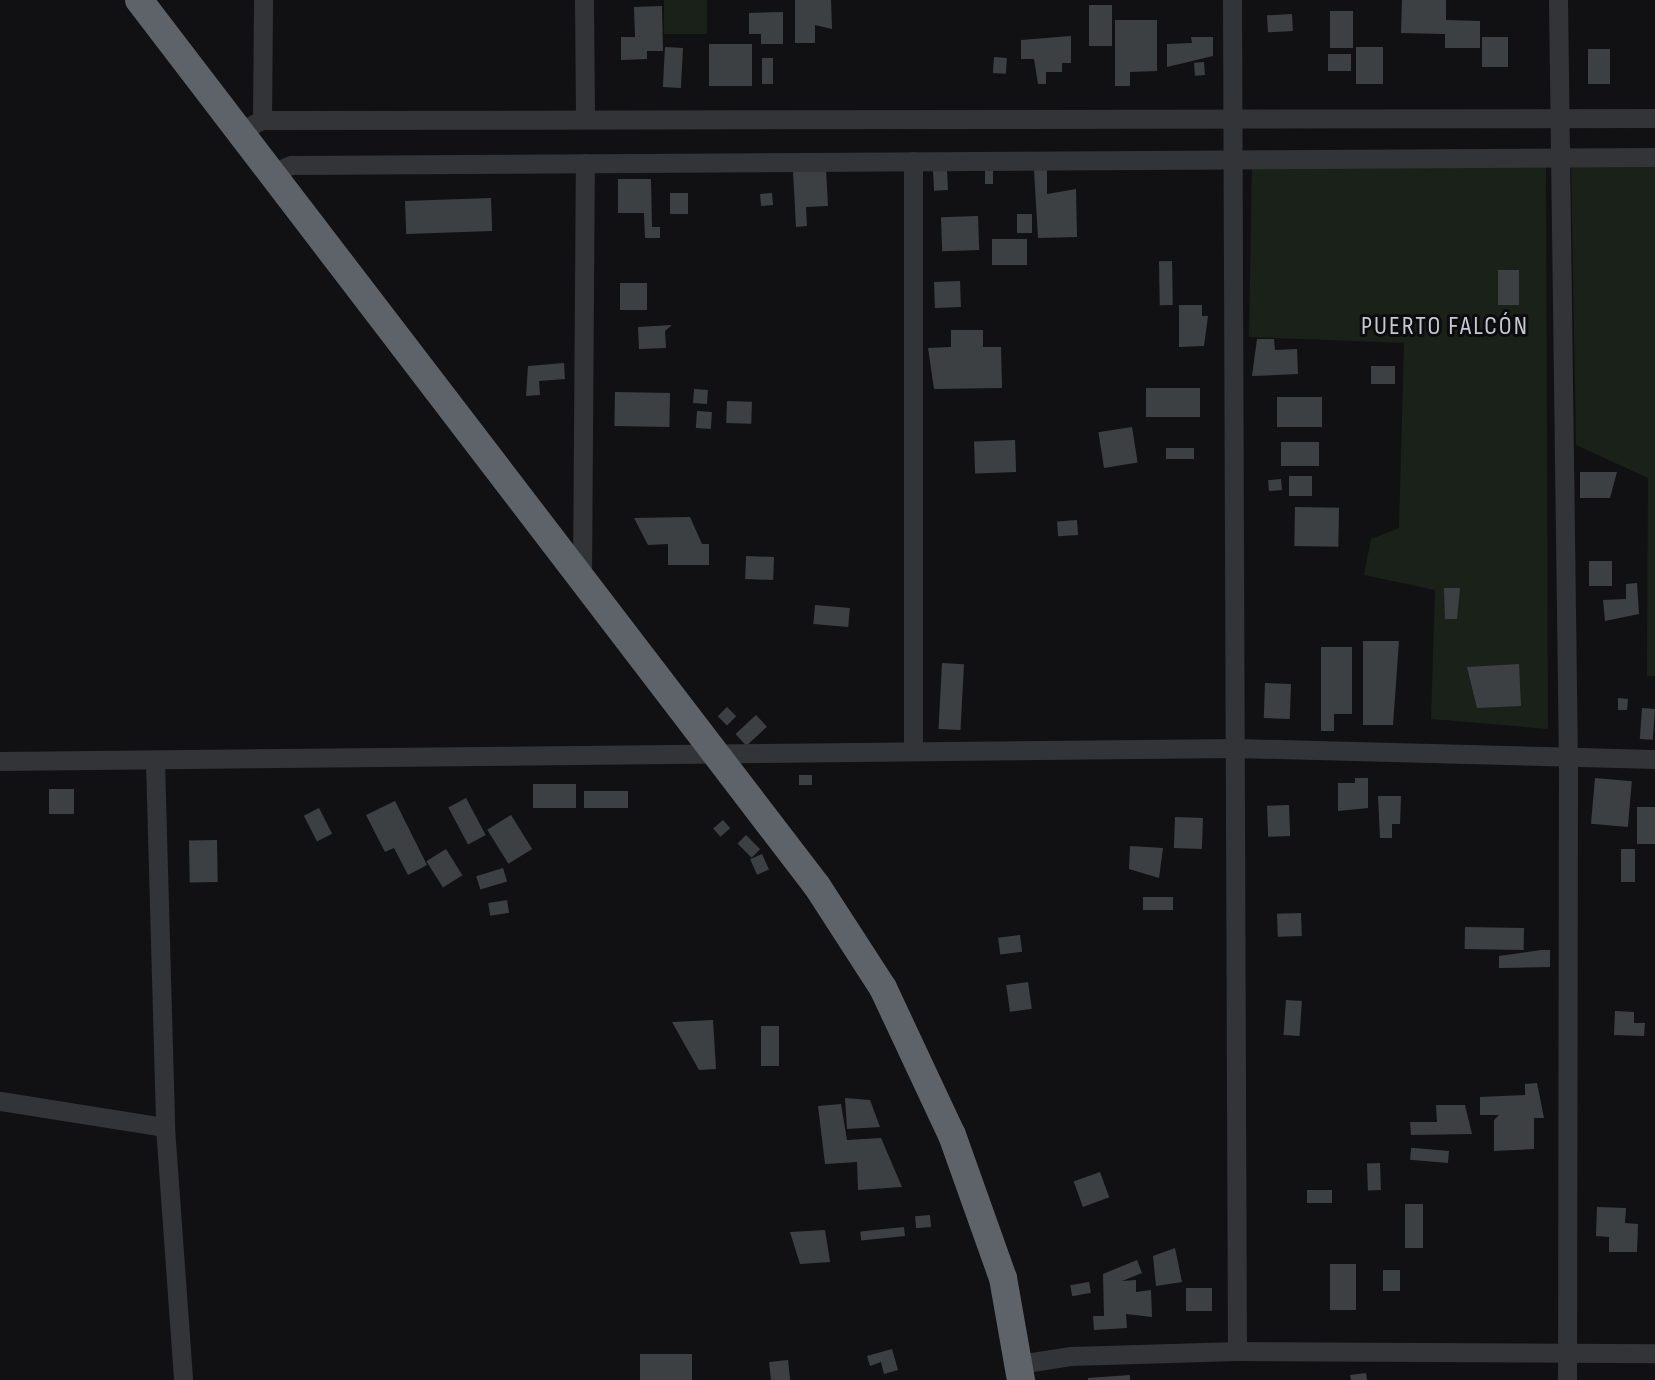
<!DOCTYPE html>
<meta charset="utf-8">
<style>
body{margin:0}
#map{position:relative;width:1655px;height:1380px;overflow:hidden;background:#111113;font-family:"Sofia Sans Condensed",sans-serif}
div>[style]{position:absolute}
.green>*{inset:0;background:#1a2119;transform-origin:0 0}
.building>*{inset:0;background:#3d4043;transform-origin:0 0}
.minor>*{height:19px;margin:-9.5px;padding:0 9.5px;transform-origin:9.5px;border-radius:9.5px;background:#323438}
.highway>*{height:28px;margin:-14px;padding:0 14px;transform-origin:14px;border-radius:14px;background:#5e6369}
span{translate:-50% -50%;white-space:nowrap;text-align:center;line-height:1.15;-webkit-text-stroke:6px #0c0c0e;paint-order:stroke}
.quarter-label{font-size:26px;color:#c3c9d0;letter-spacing:2px}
</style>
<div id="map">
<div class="green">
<i style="left:664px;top:0;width:43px;height:34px"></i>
<i style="clip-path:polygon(1252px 159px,1546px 159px,1548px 729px,1431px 719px,1435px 590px,1364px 575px,1371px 539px,1399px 528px,1404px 343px,1249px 337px)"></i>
<i style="clip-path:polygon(1571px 159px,1655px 159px,1655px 676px,1647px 676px,1648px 478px,1576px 445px)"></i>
</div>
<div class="building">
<i style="clip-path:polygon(795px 0,831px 0,832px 29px,815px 25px,815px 43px,795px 43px)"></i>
<i style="clip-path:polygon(1402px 0,1446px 0,1446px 20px,1480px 21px,1480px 48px,1445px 48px,1445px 34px,1401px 33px)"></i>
<i style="left:1112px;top:5px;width:41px;height:23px;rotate:90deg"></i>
<i style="clip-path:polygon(662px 6px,663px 51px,647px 51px,647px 59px,621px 60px,621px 37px,635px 37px,634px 7px)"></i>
<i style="left:1330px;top:11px;width:23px;height:37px"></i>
<i style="clip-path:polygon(783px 12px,783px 44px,761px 44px,761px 34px,749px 34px,749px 13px)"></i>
<i style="left:1292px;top:14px;width:17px;height:25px;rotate:87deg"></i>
<i style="clip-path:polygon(1115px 20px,1157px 20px,1157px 71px,1130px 72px,1130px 86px,1115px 86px)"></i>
<i style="clip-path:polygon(1071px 36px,1071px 63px,1062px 63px,1062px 72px,1046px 72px,1046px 84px,1038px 84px,1034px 59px,1021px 59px,1021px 40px)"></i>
<i style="clip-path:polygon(1191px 37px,1213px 37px,1213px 56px,1167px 67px,1167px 44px,1192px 43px)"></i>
<i style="left:1508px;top:37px;width:30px;height:26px;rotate:90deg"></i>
<i style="left:709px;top:44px;width:43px;height:42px"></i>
<i style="left:665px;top:47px;width:18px;height:40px;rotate:3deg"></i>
<i style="left:1356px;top:47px;width:27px;height:37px"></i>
<i style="left:1588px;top:49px;width:22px;height:35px"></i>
<i style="left:1328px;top:54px;width:23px;height:17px"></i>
<i style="left:994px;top:57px;width:13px;height:16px;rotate:4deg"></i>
<i style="left:762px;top:58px;width:11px;height:26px"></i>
<i style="left:1204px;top:62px;width:13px;height:10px;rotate:86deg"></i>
<i style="clip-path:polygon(826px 169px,828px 206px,806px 207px,807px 226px,796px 227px,793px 171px)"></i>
<i style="left:947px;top:170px;width:20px;height:14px;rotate:87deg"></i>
<i style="left:993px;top:170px;width:14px;height:8px;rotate:90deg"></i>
<i style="clip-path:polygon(1034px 170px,1047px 170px,1047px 194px,1076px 189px,1077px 237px,1038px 238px)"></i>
<i style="clip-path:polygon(618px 179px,651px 179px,652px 227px,660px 227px,660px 238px,645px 238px,644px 213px,618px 213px)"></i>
<i style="left:670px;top:193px;width:18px;height:21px"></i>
<i style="left:772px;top:193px;width:12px;height:12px;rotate:85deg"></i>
<i style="left:491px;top:198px;width:33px;height:86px;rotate:88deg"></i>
<i style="left:1017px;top:214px;width:15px;height:19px"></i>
<i style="left:978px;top:216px;width:34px;height:37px;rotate:88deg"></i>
<i style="left:992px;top:239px;width:35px;height:26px"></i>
<i style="left:1172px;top:261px;width:44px;height:13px;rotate:89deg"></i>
<i style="left:1498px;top:270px;width:21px;height:35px"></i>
<i style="left:960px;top:281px;width:26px;height:26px;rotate:88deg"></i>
<i style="left:620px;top:283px;width:27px;height:27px"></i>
<i style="clip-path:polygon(1179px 305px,1202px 305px,1202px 316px,1208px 316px,1204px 346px,1179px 347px)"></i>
<i style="clip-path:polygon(672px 325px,665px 331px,666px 348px,639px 349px,638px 327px)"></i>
<i style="clip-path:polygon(951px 330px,983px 330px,983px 347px,1001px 347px,1002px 388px,934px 389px,928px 348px,951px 347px)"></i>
<i style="clip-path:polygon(1257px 339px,1274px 339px,1275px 350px,1297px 349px,1298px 374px,1252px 376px)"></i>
<i style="clip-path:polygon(564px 363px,565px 379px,539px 381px,540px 395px,526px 396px,528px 366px)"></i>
<i style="left:1395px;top:366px;width:18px;height:24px;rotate:90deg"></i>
<i style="left:1146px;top:388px;width:54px;height:29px"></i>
<i style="left:694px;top:389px;width:14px;height:14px;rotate:4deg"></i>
<i style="left:615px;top:392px;width:55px;height:34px;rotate:1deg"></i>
<i style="left:1277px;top:397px;width:45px;height:30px"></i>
<i style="left:727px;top:401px;width:25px;height:22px;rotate:2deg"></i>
<i style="left:697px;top:411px;width:15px;height:17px;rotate:4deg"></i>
<i style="left:1132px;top:427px;width:36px;height:34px;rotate:81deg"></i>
<i style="left:1015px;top:440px;width:32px;height:41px;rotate:88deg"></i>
<i style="left:1319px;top:442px;width:24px;height:38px;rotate:90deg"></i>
<i style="left:1166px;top:448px;width:28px;height:11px"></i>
<i style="clip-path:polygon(1580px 472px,1617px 472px,1610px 498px,1580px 498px)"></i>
<i style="left:1289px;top:476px;width:23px;height:20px"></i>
<i style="left:1281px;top:479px;width:11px;height:13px;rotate:85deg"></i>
<i style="left:1295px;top:507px;width:44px;height:39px;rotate:1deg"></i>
<i style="clip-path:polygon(690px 517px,702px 544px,709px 544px,709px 565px,668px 565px,668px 544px,648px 545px,634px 518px)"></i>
<i style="left:1077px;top:520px;width:15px;height:20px;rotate:86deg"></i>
<i style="left:746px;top:556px;width:28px;height:23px;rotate:2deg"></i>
<i style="left:1589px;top:561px;width:23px;height:25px"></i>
<i style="clip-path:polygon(1637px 583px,1639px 614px,1605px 621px,1603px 600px,1626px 599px,1626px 584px)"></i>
<i style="clip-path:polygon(1444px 588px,1460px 588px,1457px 619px,1445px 619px)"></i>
<i style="left:815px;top:605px;width:35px;height:19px;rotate:5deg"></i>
<i style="clip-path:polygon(1363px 641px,1399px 641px,1393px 725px,1363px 725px)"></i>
<i style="clip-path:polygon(1321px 647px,1352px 647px,1352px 714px,1334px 714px,1334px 731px,1321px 731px)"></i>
<i style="left:942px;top:663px;width:22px;height:66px;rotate:3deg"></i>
<i style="clip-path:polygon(1519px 664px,1521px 706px,1477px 708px,1467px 667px)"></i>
<i style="left:1265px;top:683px;width:26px;height:35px;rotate:2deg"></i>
<i style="clip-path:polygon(1618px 698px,1628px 699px,1627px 710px,1618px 710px)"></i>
<i style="left:727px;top:707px;width:13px;height:13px;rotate:45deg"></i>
<i style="left:1642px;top:708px;width:13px;height:31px;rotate:4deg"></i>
<i style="left:756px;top:715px;width:16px;height:28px;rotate:47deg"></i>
<i style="left:812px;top:775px;width:10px;height:13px;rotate:90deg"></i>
<i style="clip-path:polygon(1355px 778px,1368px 778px,1368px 808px,1338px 811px,1338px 783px,1355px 783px)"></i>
<i style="left:1595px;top:778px;width:37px;height:46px;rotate:5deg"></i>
<i style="left:533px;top:784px;width:43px;height:24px"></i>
<i style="left:49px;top:789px;width:25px;height:25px"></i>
<i style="left:584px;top:791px;width:44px;height:17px"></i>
<i style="clip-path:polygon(1378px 796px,1401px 796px,1400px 824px,1392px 824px,1392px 838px,1380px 838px)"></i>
<i style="left:466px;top:798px;width:42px;height:20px;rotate:62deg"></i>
<i style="clip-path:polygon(395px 801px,427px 865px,408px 875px,394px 848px,385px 852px,366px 815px)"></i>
<i style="left:1289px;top:805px;width:31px;height:22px;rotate:88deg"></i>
<i style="left:1637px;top:807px;width:18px;height:37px"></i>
<i style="left:319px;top:808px;width:29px;height:17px;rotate:63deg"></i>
<i style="left:511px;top:815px;width:40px;height:28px;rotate:58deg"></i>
<i style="left:1175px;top:817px;width:28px;height:31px;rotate:2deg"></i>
<i style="left:723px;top:820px;width:11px;height:13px;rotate:49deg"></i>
<i style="left:746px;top:835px;width:20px;height:12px;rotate:45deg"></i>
<i style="left:217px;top:840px;width:42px;height:28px;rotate:89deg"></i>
<i style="clip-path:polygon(1130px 846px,1163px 848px,1159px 878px,1129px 869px)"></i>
<i style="left:446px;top:849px;width:31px;height:23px;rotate:58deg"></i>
<i style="left:1621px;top:849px;width:14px;height:33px"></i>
<i style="left:762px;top:854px;width:17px;height:13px;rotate:66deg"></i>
<i style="left:503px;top:868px;width:14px;height:28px;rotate:73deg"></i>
<i style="left:1173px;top:897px;width:13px;height:30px;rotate:90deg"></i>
<i style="left:507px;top:900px;width:13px;height:19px;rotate:81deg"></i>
<i style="left:1301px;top:913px;width:23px;height:24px;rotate:88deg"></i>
<i style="left:1465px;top:927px;width:59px;height:22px;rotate:1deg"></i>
<i style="left:1020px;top:935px;width:17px;height:22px;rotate:83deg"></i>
<i style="clip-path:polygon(1541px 950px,1550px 950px,1550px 967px,1499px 968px,1499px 956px)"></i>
<i style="left:1028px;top:982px;width:27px;height:22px;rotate:82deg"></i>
<i style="left:1286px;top:1000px;width:16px;height:35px;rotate:4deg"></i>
<i style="clip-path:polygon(1615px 1011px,1634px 1012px,1634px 1023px,1645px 1023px,1644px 1036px,1614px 1035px)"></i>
<i style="clip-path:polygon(713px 1020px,716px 1069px,699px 1070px,672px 1022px)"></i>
<i style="left:761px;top:1026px;width:18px;height:40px"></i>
<i style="clip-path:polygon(1537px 1083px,1544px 1118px,1534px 1118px,1534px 1149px,1494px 1151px,1494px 1120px,1499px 1115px,1480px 1115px,1480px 1097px,1525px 1095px,1525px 1084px)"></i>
<i style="clip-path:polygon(845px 1098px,870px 1100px,880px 1127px,847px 1129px)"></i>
<i style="clip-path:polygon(841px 1104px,847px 1140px,881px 1138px,902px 1187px,858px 1190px,857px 1162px,825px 1164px,818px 1106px)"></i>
<i style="clip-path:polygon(1436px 1105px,1465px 1105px,1472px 1134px,1411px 1135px,1410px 1122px,1437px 1122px)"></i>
<i style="left:1449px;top:1151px;width:12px;height:38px;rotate:95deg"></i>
<i style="left:1380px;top:1163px;width:27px;height:13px;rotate:88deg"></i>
<i style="left:1100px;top:1172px;width:27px;height:28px;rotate:70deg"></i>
<i style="left:1332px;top:1190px;width:13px;height:25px;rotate:90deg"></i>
<i style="left:1405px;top:1204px;width:18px;height:44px"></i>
<i style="clip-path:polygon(1597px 1207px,1626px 1208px,1625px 1223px,1638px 1224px,1637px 1252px,1609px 1252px,1609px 1237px,1596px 1236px)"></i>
<i style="left:930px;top:1215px;width:12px;height:15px;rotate:85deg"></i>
<i style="left:904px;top:1227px;width:9px;height:44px;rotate:84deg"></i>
<i style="clip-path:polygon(825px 1230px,830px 1262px,800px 1264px,790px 1232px)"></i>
<i style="clip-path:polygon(1175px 1248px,1182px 1282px,1156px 1286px,1153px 1256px)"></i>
<i style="clip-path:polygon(1137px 1260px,1142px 1273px,1122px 1281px,1136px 1280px,1136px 1292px,1151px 1290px,1152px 1317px,1126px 1314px,1127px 1328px,1094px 1330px,1093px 1316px,1104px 1316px,1103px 1274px)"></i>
<i style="left:1330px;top:1264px;width:26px;height:46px"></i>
<i style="left:1383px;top:1270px;width:17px;height:21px"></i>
<i style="left:1089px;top:1282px;width:11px;height:19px;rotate:80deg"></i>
<i style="left:1212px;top:1288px;width:23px;height:26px;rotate:90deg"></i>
<i style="clip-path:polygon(892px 1349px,898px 1370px,884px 1374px,881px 1362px,870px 1366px,867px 1356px)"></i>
<i style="left:692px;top:1354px;width:26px;height:52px;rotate:90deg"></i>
<i style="left:788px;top:1360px;width:20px;height:19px;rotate:84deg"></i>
<i style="clip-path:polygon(1366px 1373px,1367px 1380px,1351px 1380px,1350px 1375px)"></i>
<i style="clip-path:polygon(1130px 1375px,1130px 1380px,1088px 1380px,1088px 1378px)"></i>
</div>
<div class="minor">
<i style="left:584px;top:0;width:117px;rotate:89.5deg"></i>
<i style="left:1232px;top:0;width:1351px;rotate:89.79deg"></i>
<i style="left:1558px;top:0;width:760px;rotate:89.25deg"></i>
<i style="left:1568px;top:760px;width:620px;rotate:90.09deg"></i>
<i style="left:262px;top:120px;width:120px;rotate:-89.5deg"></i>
<i style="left:238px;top:132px;width:27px;rotate:-27deg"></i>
<i style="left:262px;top:120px;width:1393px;rotate:-0.08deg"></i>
<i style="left:271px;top:173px;width:22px;rotate:-22deg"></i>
<i style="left:291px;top:165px;width:1364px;rotate:-0.34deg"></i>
<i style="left:582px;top:577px;width:414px;rotate:-89.6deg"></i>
<i style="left:913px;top:749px;width:588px;rotate:-90deg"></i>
<i style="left:0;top:761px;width:1237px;rotate:-0.6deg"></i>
<i style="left:1237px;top:748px;width:418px;rotate:1.5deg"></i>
<i style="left:155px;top:762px;width:365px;rotate:88.4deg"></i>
<i style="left:165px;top:1127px;width:254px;rotate:85.9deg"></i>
<i style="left:0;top:1101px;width:167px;rotate:9deg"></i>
<i style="left:1019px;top:1364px;width:53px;rotate:-8.7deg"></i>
<i style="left:1071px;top:1356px;width:166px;rotate:-1.7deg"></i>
<i style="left:1237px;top:1351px;width:418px;rotate:0.3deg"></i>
</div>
<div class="highway">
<i style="left:139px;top:0;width:1116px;rotate:52.58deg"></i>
<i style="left:817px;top:886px;width:121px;rotate:57.1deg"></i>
<i style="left:883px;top:988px;width:162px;rotate:64.9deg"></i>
<i style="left:952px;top:1135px;width:152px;rotate:70.4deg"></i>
<i style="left:1003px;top:1278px;width:104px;rotate:80deg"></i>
</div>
<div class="quarter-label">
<span style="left:1445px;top:327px">PUERTO FALCÓN</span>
</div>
</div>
